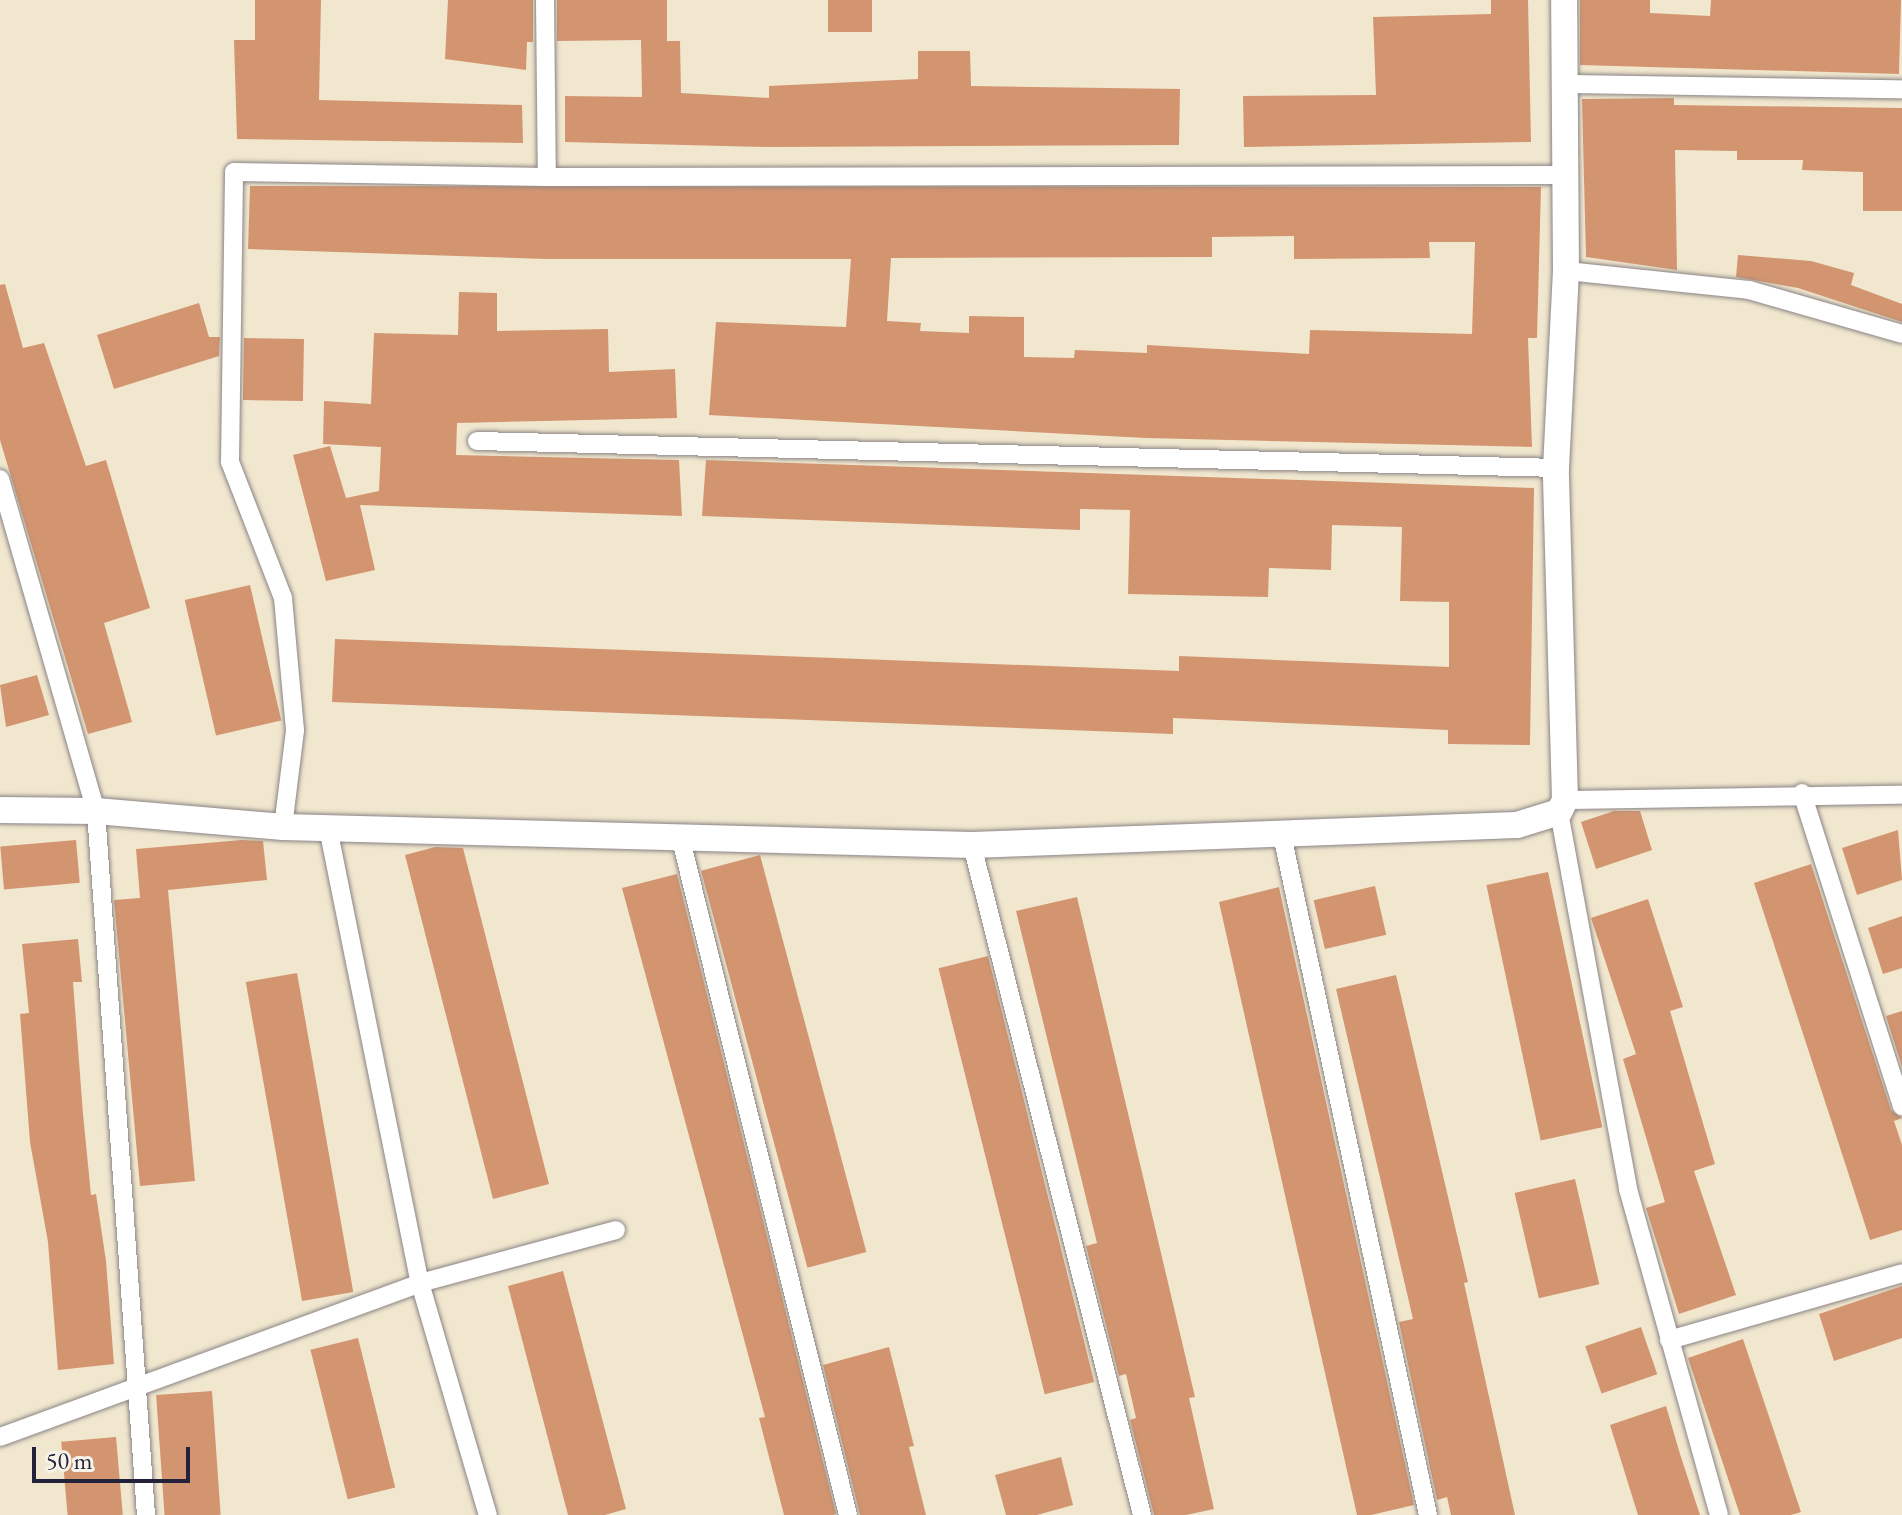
<!DOCTYPE html>
<style>
body{margin:0}
#map{position:relative;width:1902px;height:1515px;overflow:hidden;background:#f1e7cf;font-family:"EB Garamond",serif}
div>[style]{position:absolute}
.building>*{inset:0;background:#d29570;transform-origin:0 0}
.roads{filter:drop-shadow(0 0 2px #8a8485) drop-shadow(0 0 2px #8a8485)}
.street>*{height:18px;margin:-9px;padding:0 9px;transform-origin:9px;border-radius:9px;background:#fff}
.secondary>*{height:26px;margin:-13px;padding:0 13px;transform-origin:13px;border-radius:13px;background:#fff}
span{translate:-50% -50%;white-space:nowrap;text-align:center;line-height:1.15;-webkit-text-stroke:7px #f7f3e8;paint-order:stroke}
.scale{position:absolute;left:32px;top:1447px;width:158px;height:36px;box-sizing:border-box;border:4px solid #22223b;border-top:0;padding-left:10px;font-size:24px;line-height:28px;white-space:nowrap;color:#22223b;-webkit-text-stroke:6px #f7f3e8;paint-order:stroke}
</style>
<div id="map">
<div class="building">
<i style="clip-path:polygon(255px 0,321px 0,319px 100px,522px 105px,523px 143px,237px 139px,234px 40px,255px 40px)"></i>
<i style="clip-path:polygon(448px 0,533px 0,533px 42px,527px 42px,526px 70px,445px 59px)"></i>
<i style="clip-path:polygon(557px 0,667px 0,667px 41px,680px 41px,681px 93px,769px 98px,769px 86px,918px 79px,918px 51px,970px 51px,971px 86px,1180px 89px,1179px 145px,769px 147px,565px 142px,565px 96px,642px 97px,641px 40px,557px 41px)"></i>
<i style="left:828px;top:0;width:44px;height:32px"></i>
<i style="clip-path:polygon(1491px 0,1528px 0,1531px 142px,1244px 147px,1243px 96px,1376px 95px,1373px 17px,1491px 14px)"></i>
<i style="clip-path:polygon(1580px 0,1650px 0,1650px 13px,1710px 16px,1711px 0,1901px 0,1899px 74px,1580px 65px)"></i>
<i style="clip-path:polygon(1674px 98px,1674px 105px,1902px 108px,1902px 211px,1863px 211px,1863px 172px,1802px 170px,1803px 160px,1737px 160px,1737px 151px,1675px 150px,1677px 270px,1586px 257px,1582px 99px)"></i>
<i style="clip-path:polygon(evenodd,250px 186px,1541px 187px,1537px 338px,1528px 338px,1532px 447px,1146px 438px,709px 415px,716px 322px,846px 327px,851px 259px,546px 259px,248px 249px,250px 186px,1294px 236px,1294px 259px,1430px 258px,1429px 242px,1475px 242px,1472px 334px,1310px 330px,1309px 354px,1147px 345px,1147px 353px,1075px 350px,1074px 358px,1024px 357px,1024px 317px,969px 316px,969px 333px,920px 331px,921px 323px,887px 321px,891px 258px,1212px 257px,1212px 237px,1294px 236px)"></i>
<i style="clip-path:polygon(1738px 255px,1811px 261px,1854px 273px,1851px 285px,1902px 304px,1902px 322px,1798px 288px,1736px 277px)"></i>
<i style="clip-path:polygon(5px 284px,23px 348px,44px 343px,86px 466px,106px 460px,150px 608px,104px 623px,132px 722px,88px 734px,0 440px,0 285px)"></i>
<i style="clip-path:polygon(459px 292px,497px 293px,497px 331px,608px 329px,609px 372px,675px 369px,677px 418px,457px 423px,456px 455px,679px 460px,682px 516px,360px 505px,375px 570px,326px 581px,293px 455px,330px 446px,346px 498px,379px 491px,381px 447px,323px 444px,324px 401px,371px 404px,374px 333px,458px 335px)"></i>
<i style="clip-path:polygon(199px 303px,209px 337px,220px 337px,219px 356px,114px 389px,97px 335px)"></i>
<i style="left:244px;top:338px;width:60px;height:62px;rotate:1deg"></i>
<i style="clip-path:polygon(706px 460px,1534px 488px,1530px 745px,1448px 744px,1448px 730px,1173px 718px,1173px 734px,332px 702px,335px 639px,1179px 671px,1179px 656px,1449px 667px,1449px 602px,1400px 601px,1402px 527px,1332px 525px,1331px 570px,1269px 568px,1268px 597px,1128px 594px,1130px 510px,1080px 509px,1080px 530px,702px 516px)"></i>
<i style="left:250px;top:585px;width:139px;height:67px;rotate:77deg"></i>
<i style="clip-path:polygon(37px 675px,49px 715px,6px 727px,0 685px)"></i>
<i style="clip-path:polygon(1614px 811px,1640px 811px,1652px 850px,1596px 869px,1581px 822px)"></i>
<i style="clip-path:polygon(1898px 830px,1902px 880px,1857px 895px,1842px 848px)"></i>
<i style="left:76px;top:840px;width:43px;height:76px;rotate:85deg"></i>
<i style="clip-path:polygon(242px 840px,263px 841px,267px 880px,168px 890px,195px 1181px,140px 1186px,114px 900px,140px 898px,136px 849px)"></i>
<i style="clip-path:polygon(435px 847px,463px 848px,549px 1184px,493px 1199px,405px 855px)"></i>
<i style="left:760px;top:855px;width:411px;height:61px;rotate:75deg"></i>
<i style="clip-path:polygon(1811px 864px,1891px 1110px,1902px 1118px,1894px 1121px,1902px 1145px,1902px 1230px,1870px 1240px,1754px 883px)"></i>
<i style="left:1548px;top:872px;width:261px;height:63px;rotate:78deg"></i>
<i style="clip-path:polygon(677px 874px,836px 1514px,833px 1515px,784px 1515px,759px 1418px,765px 1417px,622px 888px)"></i>
<i style="left:1375px;top:886px;width:50px;height:63px;rotate:77deg"></i>
<i style="clip-path:polygon(1279px 887px,1414px 1505px,1371px 1515px,1357px 1515px,1219px 902px)"></i>
<i style="clip-path:polygon(1077px 897px,1195px 1397px,1189px 1398px,1214px 1509px,1186px 1515px,1154px 1515px,1130px 1420px,1136px 1418px,1126px 1374px,1119px 1376px,1086px 1246px,1097px 1243px,1016px 911px)"></i>
<i style="clip-path:polygon(1648px 899px,1683px 1007px,1670px 1011px,1715px 1164px,1694px 1171px,1736px 1295px,1679px 1314px,1646px 1208px,1665px 1202px,1623px 1059px,1636px 1054px,1591px 918px)"></i>
<i style="clip-path:polygon(1902px 916px,1902px 968px,1883px 974px,1868px 928px)"></i>
<i style="clip-path:polygon(78px 939px,82px 982px,73px 982px,83px 1114px,91px 1195px,96px 1194px,106px 1261px,114px 1364px,58px 1370px,48px 1242px,30px 1142px,20px 1014px,29px 1013px,22px 944px)"></i>
<i style="left:988px;top:956px;width:439px;height:51px;rotate:76deg"></i>
<i style="left:297px;top:973px;width:324px;height:52px;rotate:80deg"></i>
<i style="clip-path:polygon(1396px 975px,1468px 1282px,1464px 1283px,1515px 1515px,1451px 1515px,1447px 1497px,1437px 1500px,1399px 1322px,1413px 1319px,1336px 989px)"></i>
<i style="clip-path:polygon(1902px 1011px,1902px 1067px,1886px 1016px)"></i>
<i style="left:1575px;top:1179px;width:108px;height:62px;rotate:77deg"></i>
<i style="clip-path:polygon(563px 1271px,626px 1509px,605px 1515px,568px 1515px,508px 1286px)"></i>
<i style="clip-path:polygon(1902px 1286px,1902px 1338px,1834px 1361px,1819px 1314px)"></i>
<i style="left:1641px;top:1327px;width:50px;height:59px;rotate:71deg"></i>
<i style="left:358px;top:1338px;width:154px;height:49px;rotate:76deg"></i>
<i style="clip-path:polygon(1743px 1339px,1801px 1512px,1791px 1515px,1740px 1515px,1688px 1358px)"></i>
<i style="clip-path:polygon(889px 1347px,914px 1446px,909px 1447px,926px 1515px,860px 1515px,823px 1365px)"></i>
<i style="left:212px;top:1391px;width:124px;height:56px;rotate:86deg"></i>
<i style="clip-path:polygon(1666px 1406px,1680px 1454px,1700px 1515px,1638px 1515px,1633px 1499px,1610px 1425px)"></i>
<i style="left:116px;top:1437px;width:78px;height:55px;rotate:85deg"></i>
<i style="clip-path:polygon(1061px 1457px,1073px 1505px,1037px 1515px,1006px 1515px,995px 1475px)"></i>
</div>
<div class="roads">
<div class="street">
<i style="left:545px;top:0;width:177px;rotate:89.4deg"></i>
<i style="left:1565px;top:84px;width:337px;rotate:0.9deg"></i>
<i style="left:1566px;top:271px;width:184px;rotate:5.9deg"></i>
<i style="left:1749px;top:290px;width:159px;rotate:16deg"></i>
<i style="left:477px;top:441px;width:1079px;rotate:1.43deg"></i>
<i style="left:0;top:479px;width:346px;rotate:73.9deg"></i>
<i style="left:96px;top:811px;width:706px;rotate:85.94deg"></i>
<i style="left:1802px;top:793px;width:329px;rotate:72.3deg"></i>
<i style="left:1565px;top:800px;width:337px;rotate:-0.9deg"></i>
<i style="left:1559px;top:812px;width:383px;rotate:79.6deg"></i>
<i style="left:1628px;top:1189px;width:338px;rotate:74.4deg"></i>
<i style="left:283px;top:827px;width:98px;rotate:-82.9deg"></i>
<i style="left:295px;top:730px;width:133px;rotate:-95.2deg"></i>
<i style="left:283px;top:598px;width:146px;rotate:-111.3deg"></i>
<i style="left:230px;top:462px;width:290px;rotate:-89.2deg"></i>
<i style="left:234px;top:172px;width:313px;rotate:0.9deg"></i>
<i style="left:547px;top:177px;width:1018px;rotate:-0.11deg"></i>
<i style="left:328px;top:828px;width:464px;rotate:78.6deg"></i>
<i style="left:420px;top:1283px;width:242px;rotate:73.7deg"></i>
<i style="left:1282px;top:835px;width:695px;rotate:77.88deg"></i>
<i style="left:680px;top:836px;width:699px;rotate:76.1deg"></i>
<i style="left:972px;top:845px;width:691px;rotate:75.76deg"></i>
<i style="left:1669px;top:1340px;width:242px;rotate:-16deg"></i>
<i style="left:0;top:1437px;width:447px;rotate:-20.1deg"></i>
<i style="left:420px;top:1283px;width:203px;rotate:-15.1deg"></i>
</div>
<div class="secondary">
<i style="left:0;top:810px;width:96px;rotate:0.6deg"></i>
<i style="left:96px;top:811px;width:188px;rotate:4.9deg"></i>
<i style="left:283px;top:827px;width:689px;rotate:1.5deg"></i>
<i style="left:972px;top:845px;width:545px;rotate:-2.1deg"></i>
<i style="left:1517px;top:825px;width:44px;rotate:-17.2deg"></i>
<i style="left:1559px;top:812px;width:13px;rotate:-63deg"></i>
<i style="left:1565px;top:800px;width:332px;rotate:-91.6deg"></i>
<i style="left:1556px;top:468px;width:197px;rotate:-87.1deg"></i>
<i style="left:1566px;top:271px;width:271px;rotate:-90.4deg"></i>
</div>
</div>
<div class="scale">50 m</div>
</div>
